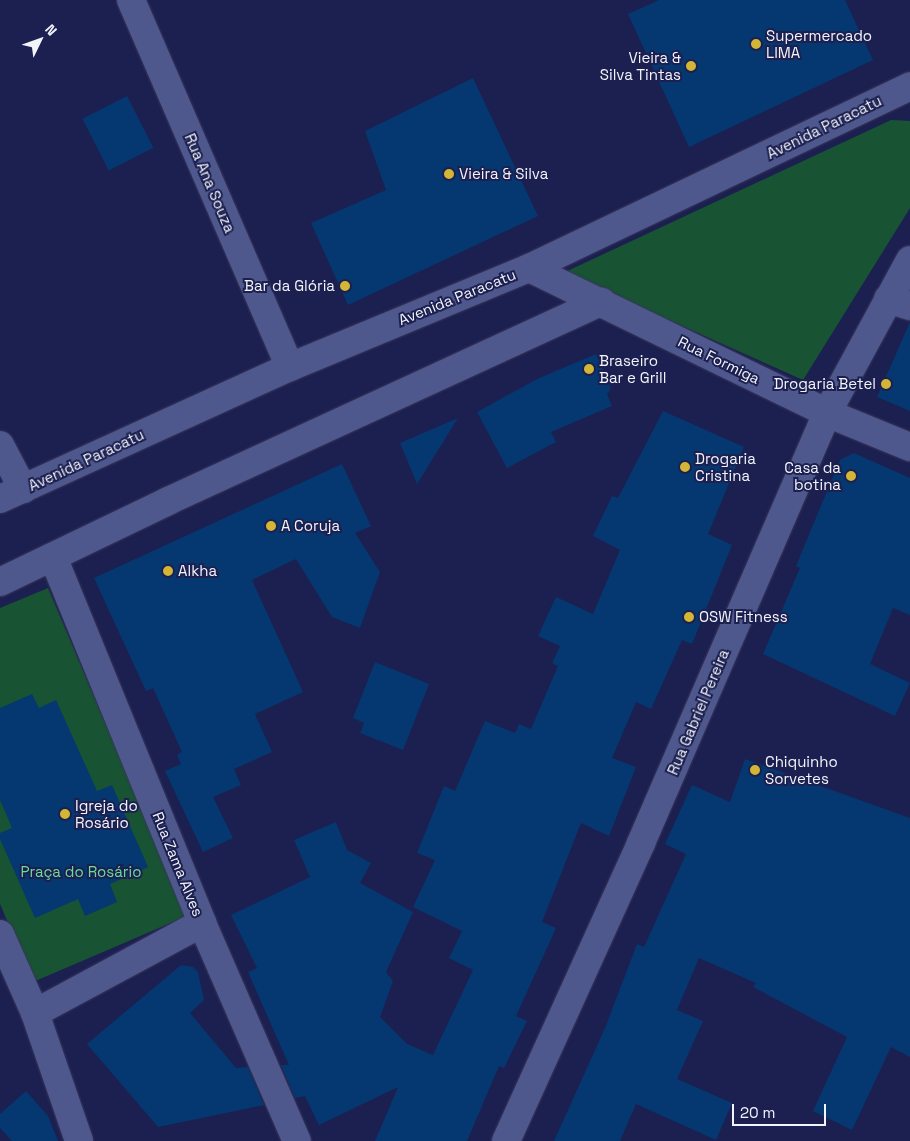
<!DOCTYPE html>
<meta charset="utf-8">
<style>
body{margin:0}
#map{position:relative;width:910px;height:1141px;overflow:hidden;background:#1c2050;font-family:"Space Grotesk",sans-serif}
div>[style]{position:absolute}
.green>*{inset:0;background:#185333}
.building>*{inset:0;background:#053770;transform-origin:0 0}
.roads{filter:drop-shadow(0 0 1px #38365c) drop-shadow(0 0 1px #38365c)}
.minor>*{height:28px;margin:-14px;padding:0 14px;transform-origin:14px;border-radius:14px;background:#4f588d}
.tertiary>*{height:28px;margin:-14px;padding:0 14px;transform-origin:14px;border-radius:14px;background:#4f588d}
.dots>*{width:14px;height:14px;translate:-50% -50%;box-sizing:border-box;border:2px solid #1c2050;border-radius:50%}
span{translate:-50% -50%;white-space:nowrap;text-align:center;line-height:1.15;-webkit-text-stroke:4px #1c2050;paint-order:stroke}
.poi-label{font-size:15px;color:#f2f4fa}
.left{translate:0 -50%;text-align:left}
.right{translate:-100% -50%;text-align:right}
.street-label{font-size:15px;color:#f2f4fa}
.park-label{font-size:15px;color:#6cdb99}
.north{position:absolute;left:15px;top:15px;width:50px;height:50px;-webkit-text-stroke:4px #1c2050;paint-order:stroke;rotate:48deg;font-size:14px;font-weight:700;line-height:20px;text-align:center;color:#f2f4fa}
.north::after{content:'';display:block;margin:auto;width:18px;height:22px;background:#f2f4fa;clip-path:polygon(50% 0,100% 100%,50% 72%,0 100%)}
.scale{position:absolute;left:732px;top:1104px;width:94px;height:22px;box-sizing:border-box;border:2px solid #f2f4fa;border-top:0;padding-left:6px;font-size:15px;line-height:18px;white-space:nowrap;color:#f2f4fa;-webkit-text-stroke:4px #1c2050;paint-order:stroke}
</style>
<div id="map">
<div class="green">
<i style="clip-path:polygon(891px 120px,910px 121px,910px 208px,803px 380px,563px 273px)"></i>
<i style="clip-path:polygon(48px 588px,187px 916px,33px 982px,0 904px,0 608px)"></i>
</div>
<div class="building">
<i style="clip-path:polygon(659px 0,845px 0,873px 60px,689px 147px,628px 14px)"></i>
<i style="clip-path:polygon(473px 78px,538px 216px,348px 305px,311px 223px,386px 190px,365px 131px)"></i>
<i style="left:127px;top:96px;width:58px;height:50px;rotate:63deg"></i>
<i style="clip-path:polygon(910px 322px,910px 411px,877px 397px)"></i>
<i style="clip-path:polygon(596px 354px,611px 389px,607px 394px,612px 406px,551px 432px,556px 442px,507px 468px,477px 412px,537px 379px)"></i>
<i style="clip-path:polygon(663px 411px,744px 447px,708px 534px,732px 545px,692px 644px,682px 640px,651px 709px,636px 702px,612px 758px,636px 767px,609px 836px,581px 823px,542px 922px,556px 928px,516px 1016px,527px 1021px,504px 1068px,499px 1066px,467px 1141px,375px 1141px,398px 1087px,319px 1125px,305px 1096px,295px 1098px,281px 1065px,289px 1065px,248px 972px,257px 968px,231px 915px,310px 877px,294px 840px,336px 822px,347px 850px,371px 863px,360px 883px,413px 912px,386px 972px,393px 981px,380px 1017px,407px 1044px,433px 1055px,473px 970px,449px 958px,462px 931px,413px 907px,435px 860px,417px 853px,444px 786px,455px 791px,485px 721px,515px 733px,519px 724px,531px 729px,558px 666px,552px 663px,560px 646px,538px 636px,556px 597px,593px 614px,620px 550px,593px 536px,612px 496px,618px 498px)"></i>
<i style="clip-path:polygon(458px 418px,417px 484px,400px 443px)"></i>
<i style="clip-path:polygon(854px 453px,910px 478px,910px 615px,893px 608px,870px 664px,910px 683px,895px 716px,763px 654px,800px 568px,796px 566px,840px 460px)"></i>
<i style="clip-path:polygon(342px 464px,371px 526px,355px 533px,380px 572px,360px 628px,332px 617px,296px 559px,252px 580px,303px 692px,255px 714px,272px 752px,234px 769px,241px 785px,213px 797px,233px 838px,203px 852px,165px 771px,181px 764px,177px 755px,182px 752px,153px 688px,146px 691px,94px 578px)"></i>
<i style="clip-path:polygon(375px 662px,429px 684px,403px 750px,360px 733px,364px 723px,353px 718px)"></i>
<i style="clip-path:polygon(32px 694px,39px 708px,56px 700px,97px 791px,112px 785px,148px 867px,110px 884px,117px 902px,85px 916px,78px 899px,35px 918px,0 839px,0 833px,12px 828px,0 800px,0 708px)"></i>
<i style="clip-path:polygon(745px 759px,910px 818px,910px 1057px,891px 1047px,852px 1130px,813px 1111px,847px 1037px,753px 987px,756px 983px,699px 958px,677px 1010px,703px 1021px,677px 1079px,732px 1103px,716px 1140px,636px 1104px,620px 1141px,554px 1141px,605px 1028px,637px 944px,644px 947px,686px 854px,665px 844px,692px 785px,730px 802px)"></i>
<i style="clip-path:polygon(181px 965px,193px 967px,198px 972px,204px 1000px,190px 1013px,236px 1068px,248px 1067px,264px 1105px,158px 1127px,87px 1044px)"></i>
<i style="clip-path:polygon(26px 1091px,48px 1116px,58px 1141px,12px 1141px,0 1128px,0 1114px)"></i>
</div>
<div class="roads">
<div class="minor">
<i style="left:131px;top:0;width:400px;rotate:66.6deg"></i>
<i style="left:888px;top:299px;width:23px;rotate:18deg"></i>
<i style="left:827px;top:413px;width:90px;rotate:22.3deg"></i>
<i style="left:0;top:445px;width:50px;rotate:62.4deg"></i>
<i style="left:53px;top:557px;width:395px;rotate:67.8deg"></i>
<i style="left:202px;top:923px;width:238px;rotate:66.5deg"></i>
<i style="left:0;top:934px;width:86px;rotate:66.1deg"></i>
<i style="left:35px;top:1013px;width:135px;rotate:71deg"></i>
<i style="left:35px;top:1013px;width:190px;rotate:-28.3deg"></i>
</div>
<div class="tertiary">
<i style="left:529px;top:268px;width:331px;rotate:25.9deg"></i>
<i style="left:0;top:499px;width:319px;rotate:-24.5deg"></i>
<i style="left:290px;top:367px;width:259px;rotate:-22.5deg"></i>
<i style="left:529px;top:268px;width:422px;rotate:-25.5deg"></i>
<i style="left:0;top:582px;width:187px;rotate:-25.7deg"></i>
<i style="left:168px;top:501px;width:477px;rotate:-24.7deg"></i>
<i style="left:506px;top:1141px;width:327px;rotate:-65.6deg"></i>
<i style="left:641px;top:843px;width:469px;rotate:-66.6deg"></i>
<i style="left:827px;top:413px;width:174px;rotate:-61.5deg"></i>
</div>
</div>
<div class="dots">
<i style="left:756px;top:44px;background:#d3b635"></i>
<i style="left:691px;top:66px;background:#d3b635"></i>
<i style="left:449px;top:174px;background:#d3b635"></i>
<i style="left:345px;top:286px;background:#d3b635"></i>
<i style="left:589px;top:369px;background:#d3b635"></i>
<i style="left:886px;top:384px;background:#d3b635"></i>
<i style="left:685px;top:467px;background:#d3b635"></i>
<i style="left:851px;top:476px;background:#d3b635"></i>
<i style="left:271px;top:526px;background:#d3b635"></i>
<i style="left:168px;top:571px;background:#d3b635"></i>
<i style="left:689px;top:617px;background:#d3b635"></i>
<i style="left:755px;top:770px;background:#d3b635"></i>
<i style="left:65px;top:814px;background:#d3b635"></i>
</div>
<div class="poi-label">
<span class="left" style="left:766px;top:44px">Supermercado<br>LIMA</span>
<span class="right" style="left:681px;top:66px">Vieira &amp;<br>Silva Tintas</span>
<span class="left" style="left:459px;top:174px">Vieira &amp; Silva</span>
<span class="right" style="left:335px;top:286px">Bar da Glória</span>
<span class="left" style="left:599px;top:369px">Braseiro<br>Bar e Grill</span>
<span class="right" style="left:876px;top:384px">Drogaria Betel</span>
<span class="left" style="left:695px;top:467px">Drogaria<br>Cristina</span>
<span class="right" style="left:841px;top:476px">Casa da<br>botina</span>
<span class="left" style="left:281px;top:526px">A Coruja</span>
<span class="left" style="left:178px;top:571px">Alkha</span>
<span class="left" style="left:699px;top:617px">OSW Fitness</span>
<span class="left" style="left:765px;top:770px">Chiquinho<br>Sorvetes</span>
<span class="left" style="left:75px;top:814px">Igreja do<br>Rosário</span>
</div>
<div class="street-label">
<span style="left:824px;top:127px;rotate:-26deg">Avenida Paracatu</span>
<span style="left:210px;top:183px;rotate:67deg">Rua Ana Souza</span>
<span style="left:457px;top:297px;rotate:-22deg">Avenida Paracatu</span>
<span style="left:719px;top:360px;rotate:26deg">Rua Formiga</span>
<span style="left:86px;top:460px;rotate:-25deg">Avenida Paracatu</span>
<span style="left:698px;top:712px;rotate:-67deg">Rua Gabriel Pereira</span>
<span style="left:178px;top:864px;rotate:68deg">Rua Zama Alves</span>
</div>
<div class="park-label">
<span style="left:81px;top:872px">Praça do Rosário</span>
</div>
<div class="north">N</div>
<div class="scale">20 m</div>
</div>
